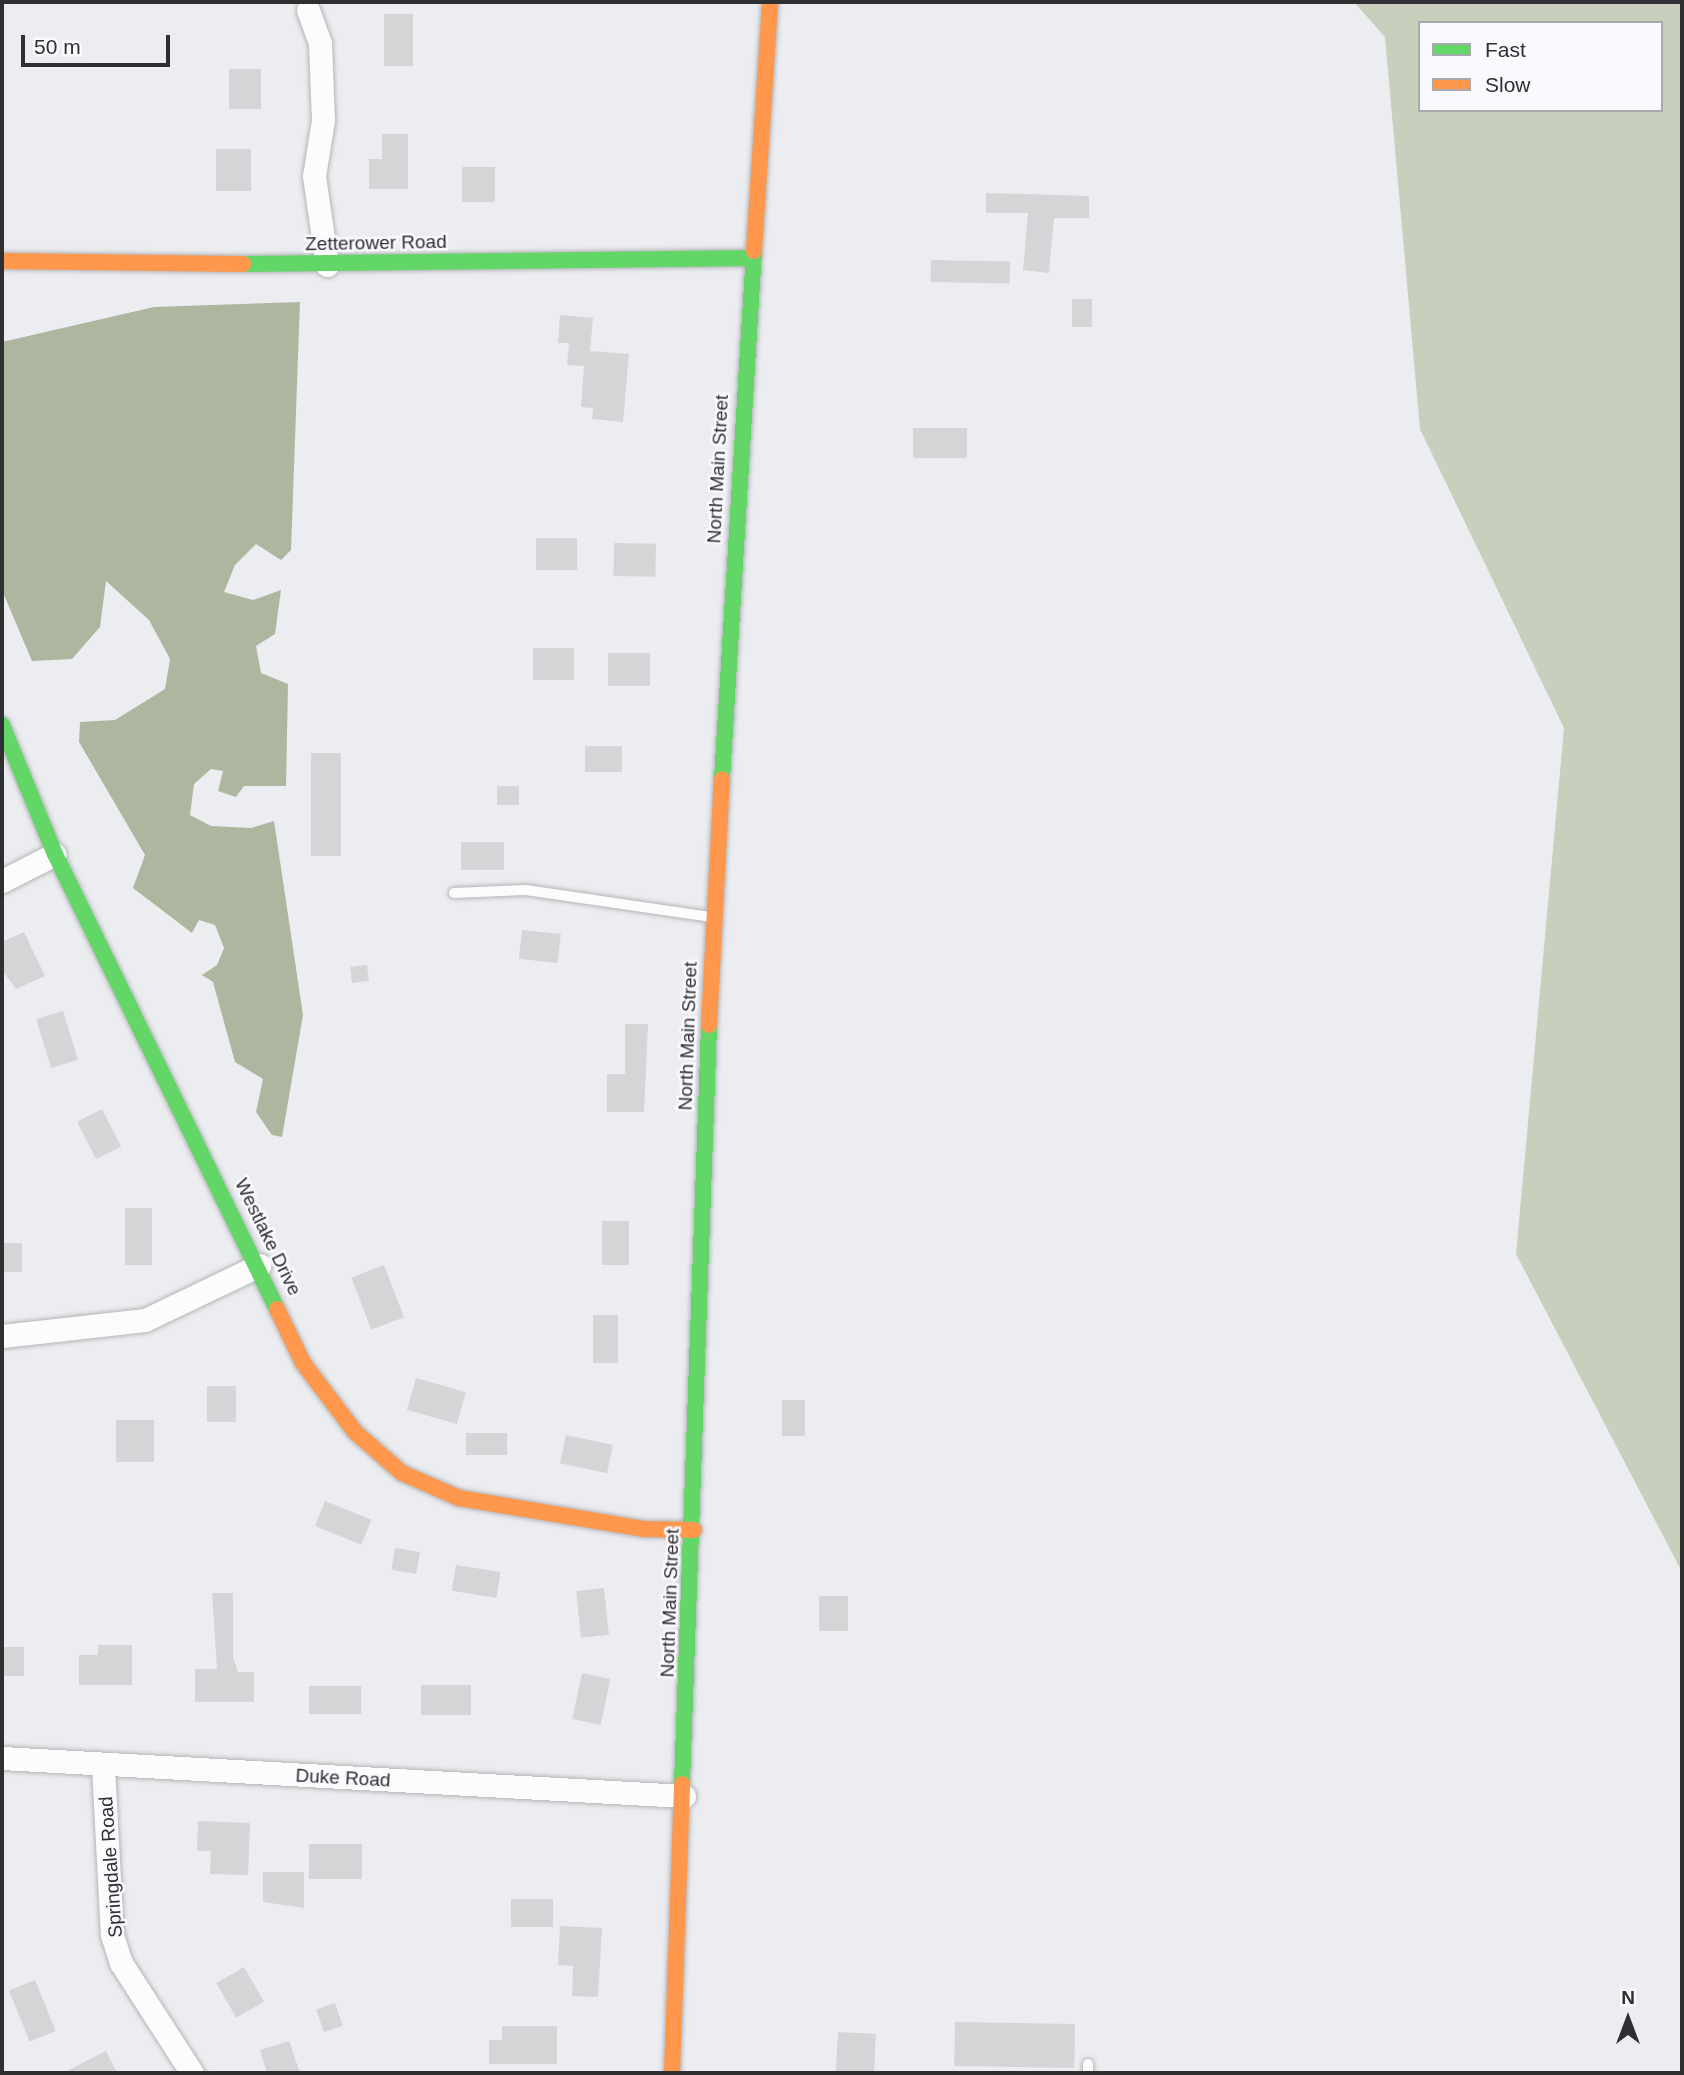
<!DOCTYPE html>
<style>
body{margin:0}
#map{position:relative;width:1684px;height:2075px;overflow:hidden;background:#ecedf0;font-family:Arial,sans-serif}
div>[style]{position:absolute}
.forest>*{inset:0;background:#c8cfbd}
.water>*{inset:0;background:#aeb6a0}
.building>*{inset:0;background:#d5d5d7;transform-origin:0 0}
.roads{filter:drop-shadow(0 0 2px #b4b5b7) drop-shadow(0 0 2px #b4b5b7)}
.lane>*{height:10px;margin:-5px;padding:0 5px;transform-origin:5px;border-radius:5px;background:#fcfcfd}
.street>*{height:23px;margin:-11.5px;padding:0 11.5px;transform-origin:11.5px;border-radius:11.5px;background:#fcfcfd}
.fast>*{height:16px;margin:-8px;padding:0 8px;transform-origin:8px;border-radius:8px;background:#63d668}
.slow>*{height:16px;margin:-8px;padding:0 8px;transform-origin:8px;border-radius:8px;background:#ff974d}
span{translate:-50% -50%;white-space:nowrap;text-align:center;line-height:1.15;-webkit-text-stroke:5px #f9f9ff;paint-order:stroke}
.street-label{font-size:19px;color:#2f2f31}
.frame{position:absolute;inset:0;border:4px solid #2f2f31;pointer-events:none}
.legend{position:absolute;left:1418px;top:21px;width:245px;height:91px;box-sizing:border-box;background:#f9f9ff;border:2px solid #a8a8ad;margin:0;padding:9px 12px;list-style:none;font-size:21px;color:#2f2f31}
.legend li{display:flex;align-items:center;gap:14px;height:35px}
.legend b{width:35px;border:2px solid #a8a8ad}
.north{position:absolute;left:1593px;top:1984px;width:70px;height:70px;-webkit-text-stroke:5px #f9f9ff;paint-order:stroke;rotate:0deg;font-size:19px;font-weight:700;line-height:28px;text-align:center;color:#2f2f31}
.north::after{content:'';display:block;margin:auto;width:24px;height:32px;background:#2f2f31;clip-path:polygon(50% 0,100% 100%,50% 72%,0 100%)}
.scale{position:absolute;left:21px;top:35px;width:149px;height:32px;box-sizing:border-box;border:4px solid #2f2f31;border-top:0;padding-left:9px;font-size:21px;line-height:24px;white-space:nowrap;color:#2f2f31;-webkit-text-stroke:5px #f9f9ff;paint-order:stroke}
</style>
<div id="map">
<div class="forest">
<i style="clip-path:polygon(evenodd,1354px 2px,1682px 2px,1682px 1572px,1516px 1254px,1564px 728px,1420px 429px,1385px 37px,1354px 2px,1420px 23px,1661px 23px,1661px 110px,1420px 110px,1420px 23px)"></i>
</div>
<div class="water">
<i style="clip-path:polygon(300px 302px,291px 550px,281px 560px,256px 544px,235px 565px,224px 592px,253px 600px,281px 590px,275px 634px,256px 646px,261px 673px,288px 684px,286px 786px,244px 786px,236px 797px,218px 791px,223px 771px,211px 769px,194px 784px,190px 815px,211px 826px,251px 828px,274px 821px,303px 1015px,282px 1137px,272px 1135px,256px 1112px,263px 1079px,235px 1062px,213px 982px,202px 975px,217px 965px,224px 948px,215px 925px,199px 920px,192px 933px,133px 888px,145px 855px,79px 742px,80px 722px,115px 720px,165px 689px,170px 659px,149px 620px,106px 581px,100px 627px,72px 659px,32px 661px,4px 595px,2px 342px,154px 307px)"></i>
</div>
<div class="building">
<i style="left:384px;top:14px;width:29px;height:52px"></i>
<i style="left:229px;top:69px;width:32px;height:40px"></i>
<i style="clip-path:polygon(382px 134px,408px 134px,408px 189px,369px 189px,369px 159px,382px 159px)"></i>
<i style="left:216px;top:149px;width:35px;height:42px"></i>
<i style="left:462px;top:167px;width:33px;height:35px"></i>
<i style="clip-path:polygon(986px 193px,1089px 196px,1089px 218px,1054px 218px,1049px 273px,1023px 270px,1028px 213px,986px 213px)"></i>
<i style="left:931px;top:260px;width:79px;height:22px;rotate:1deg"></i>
<i style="left:1072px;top:299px;width:20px;height:28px"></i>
<i style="clip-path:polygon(560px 315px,593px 318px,590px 351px,629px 354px,623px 422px,592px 419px,593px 408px,581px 407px,584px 366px,567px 365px,569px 343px,558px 343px)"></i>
<i style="left:913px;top:428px;width:54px;height:30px"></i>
<i style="left:536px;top:538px;width:41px;height:32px"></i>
<i style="left:614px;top:543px;width:42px;height:33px;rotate:1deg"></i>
<i style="left:533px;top:648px;width:41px;height:32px"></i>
<i style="left:608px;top:653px;width:42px;height:33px"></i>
<i style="left:585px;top:746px;width:37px;height:26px"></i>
<i style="left:311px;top:753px;width:30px;height:103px"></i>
<i style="left:497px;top:786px;width:22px;height:19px"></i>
<i style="left:461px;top:842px;width:43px;height:28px"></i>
<i style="left:522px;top:930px;width:39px;height:29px;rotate:6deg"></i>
<i style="clip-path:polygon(24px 932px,45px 976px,16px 989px,2px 970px,2px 942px)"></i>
<i style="left:367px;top:965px;width:16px;height:17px;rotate:83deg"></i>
<i style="left:63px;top:1011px;width:51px;height:28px;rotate:73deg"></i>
<i style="clip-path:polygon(625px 1024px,648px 1024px,644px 1112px,607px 1112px,607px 1074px,625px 1074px)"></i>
<i style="left:102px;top:1109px;width:42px;height:28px;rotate:63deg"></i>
<i style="left:125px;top:1208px;width:27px;height:57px"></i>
<i style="left:602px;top:1221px;width:27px;height:44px"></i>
<i style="left:2px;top:1243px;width:20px;height:29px"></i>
<i style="left:384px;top:1265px;width:56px;height:35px;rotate:69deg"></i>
<i style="left:593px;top:1315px;width:25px;height:48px"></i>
<i style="left:416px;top:1378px;width:52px;height:33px;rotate:16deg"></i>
<i style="left:207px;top:1386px;width:29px;height:36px"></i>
<i style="left:782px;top:1400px;width:23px;height:36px"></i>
<i style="left:116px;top:1420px;width:38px;height:42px"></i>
<i style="left:466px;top:1433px;width:41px;height:22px"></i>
<i style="left:566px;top:1435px;width:48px;height:29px;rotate:12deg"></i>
<i style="left:325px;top:1501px;width:50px;height:27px;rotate:22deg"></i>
<i style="left:395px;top:1548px;width:25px;height:22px;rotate:9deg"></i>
<i style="left:456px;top:1565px;width:45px;height:26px;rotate:9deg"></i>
<i style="left:604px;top:1588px;width:47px;height:28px;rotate:84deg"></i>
<i style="clip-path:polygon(212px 1593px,233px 1593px,233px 1657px,238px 1672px,254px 1672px,254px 1702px,195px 1702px,195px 1669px,217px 1669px)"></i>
<i style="left:819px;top:1596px;width:29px;height:35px"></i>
<i style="clip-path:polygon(98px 1645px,132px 1645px,132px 1685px,79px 1685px,79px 1655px,98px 1655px)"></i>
<i style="left:2px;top:1647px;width:22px;height:29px"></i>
<i style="left:582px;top:1673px;width:29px;height:47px;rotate:12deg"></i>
<i style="left:421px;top:1685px;width:50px;height:30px"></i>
<i style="left:309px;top:1686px;width:52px;height:28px"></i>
<i style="clip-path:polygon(198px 1821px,250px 1823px,248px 1875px,210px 1874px,211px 1851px,197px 1851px)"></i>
<i style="left:309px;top:1844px;width:53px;height:35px"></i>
<i style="clip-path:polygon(263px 1872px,304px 1872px,304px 1908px,263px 1902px)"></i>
<i style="left:511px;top:1899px;width:42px;height:28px"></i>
<i style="clip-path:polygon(560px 1926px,602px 1928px,598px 1997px,572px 1996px,573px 1966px,558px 1965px)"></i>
<i style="left:244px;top:1967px;width:40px;height:32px;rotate:60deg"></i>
<i style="left:35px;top:1980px;width:55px;height:28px;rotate:68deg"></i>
<i style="left:335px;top:2003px;width:24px;height:20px;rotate:71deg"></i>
<i style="left:955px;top:2022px;width:120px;height:44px;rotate:1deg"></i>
<i style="clip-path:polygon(502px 2026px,557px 2026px,557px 2064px,489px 2064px,489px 2040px,502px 2040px)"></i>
<i style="left:838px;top:2032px;width:38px;height:41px;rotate:3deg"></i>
<i style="clip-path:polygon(289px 2041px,300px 2073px,267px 2073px,260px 2050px)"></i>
<i style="clip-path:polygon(106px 2051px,117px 2073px,63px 2073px)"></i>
</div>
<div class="roads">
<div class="lane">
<i style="left:454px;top:893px;width:72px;rotate:-2.4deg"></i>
<i style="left:526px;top:890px;width:186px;rotate:8.3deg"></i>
<i style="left:1088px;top:2073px;width:9px;rotate:-90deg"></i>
</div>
<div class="street">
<i style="left:308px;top:10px;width:35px;rotate:70deg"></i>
<i style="left:320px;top:43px;width:77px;rotate:87.8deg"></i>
<i style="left:323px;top:120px;width:57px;rotate:99.1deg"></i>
<i style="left:314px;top:176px;width:90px;rotate:81.7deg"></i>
<i style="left:2px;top:881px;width:59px;rotate:-27deg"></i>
<i style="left:2px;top:1336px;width:144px;rotate:-6.4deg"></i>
<i style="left:145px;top:1320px;width:127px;rotate:-25.6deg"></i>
<i style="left:2px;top:1758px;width:683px;rotate:3.19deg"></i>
<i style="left:103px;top:1766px;width:169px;rotate:87deg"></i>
<i style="left:112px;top:1935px;width:29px;rotate:72deg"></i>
<i style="left:121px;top:1963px;width:131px;rotate:57.2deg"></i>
</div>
<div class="fast">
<i style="left:243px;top:264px;width:509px;rotate:-0.68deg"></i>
<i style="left:2px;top:725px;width:139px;rotate:67.7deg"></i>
<i style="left:55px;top:854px;width:506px;rotate:63.99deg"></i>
<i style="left:722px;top:779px;width:529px;rotate:-86.53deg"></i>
<i style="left:682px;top:1784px;width:759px;rotate:-87.96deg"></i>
</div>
<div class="slow">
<i style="left:754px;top:251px;width:250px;rotate:-86.3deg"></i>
<i style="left:2px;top:261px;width:241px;rotate:0.7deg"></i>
<i style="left:709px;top:1025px;width:246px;rotate:-87deg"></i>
<i style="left:277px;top:1309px;width:60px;rotate:64.3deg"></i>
<i style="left:303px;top:1363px;width:86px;rotate:53deg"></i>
<i style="left:355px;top:1432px;width:62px;rotate:41.1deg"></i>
<i style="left:402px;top:1473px;width:62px;rotate:23.7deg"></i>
<i style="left:459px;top:1498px;width:188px;rotate:9.5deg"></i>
<i style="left:644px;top:1529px;width:50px;rotate:1.1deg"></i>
<i style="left:672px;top:2073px;width:289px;rotate:-88deg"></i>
</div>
</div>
<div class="street-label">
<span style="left:376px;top:243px;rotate:-1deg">Zetterower Road</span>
<span style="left:718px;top:469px;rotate:-87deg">North Main Street</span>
<span style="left:688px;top:1036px;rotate:-88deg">North Main Street</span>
<span style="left:268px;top:1237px;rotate:64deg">Westlake Drive</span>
<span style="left:670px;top:1603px;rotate:-88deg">North Main Street</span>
<span style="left:343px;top:1778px;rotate:3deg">Duke Road</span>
<span style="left:111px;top:1867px;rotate:-94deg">Springdale Road</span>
</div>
<div class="frame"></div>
<ul class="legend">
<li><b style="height:9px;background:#63d668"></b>Fast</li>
<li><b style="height:9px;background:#ff974d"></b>Slow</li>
</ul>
<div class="north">N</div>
<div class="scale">50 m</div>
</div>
